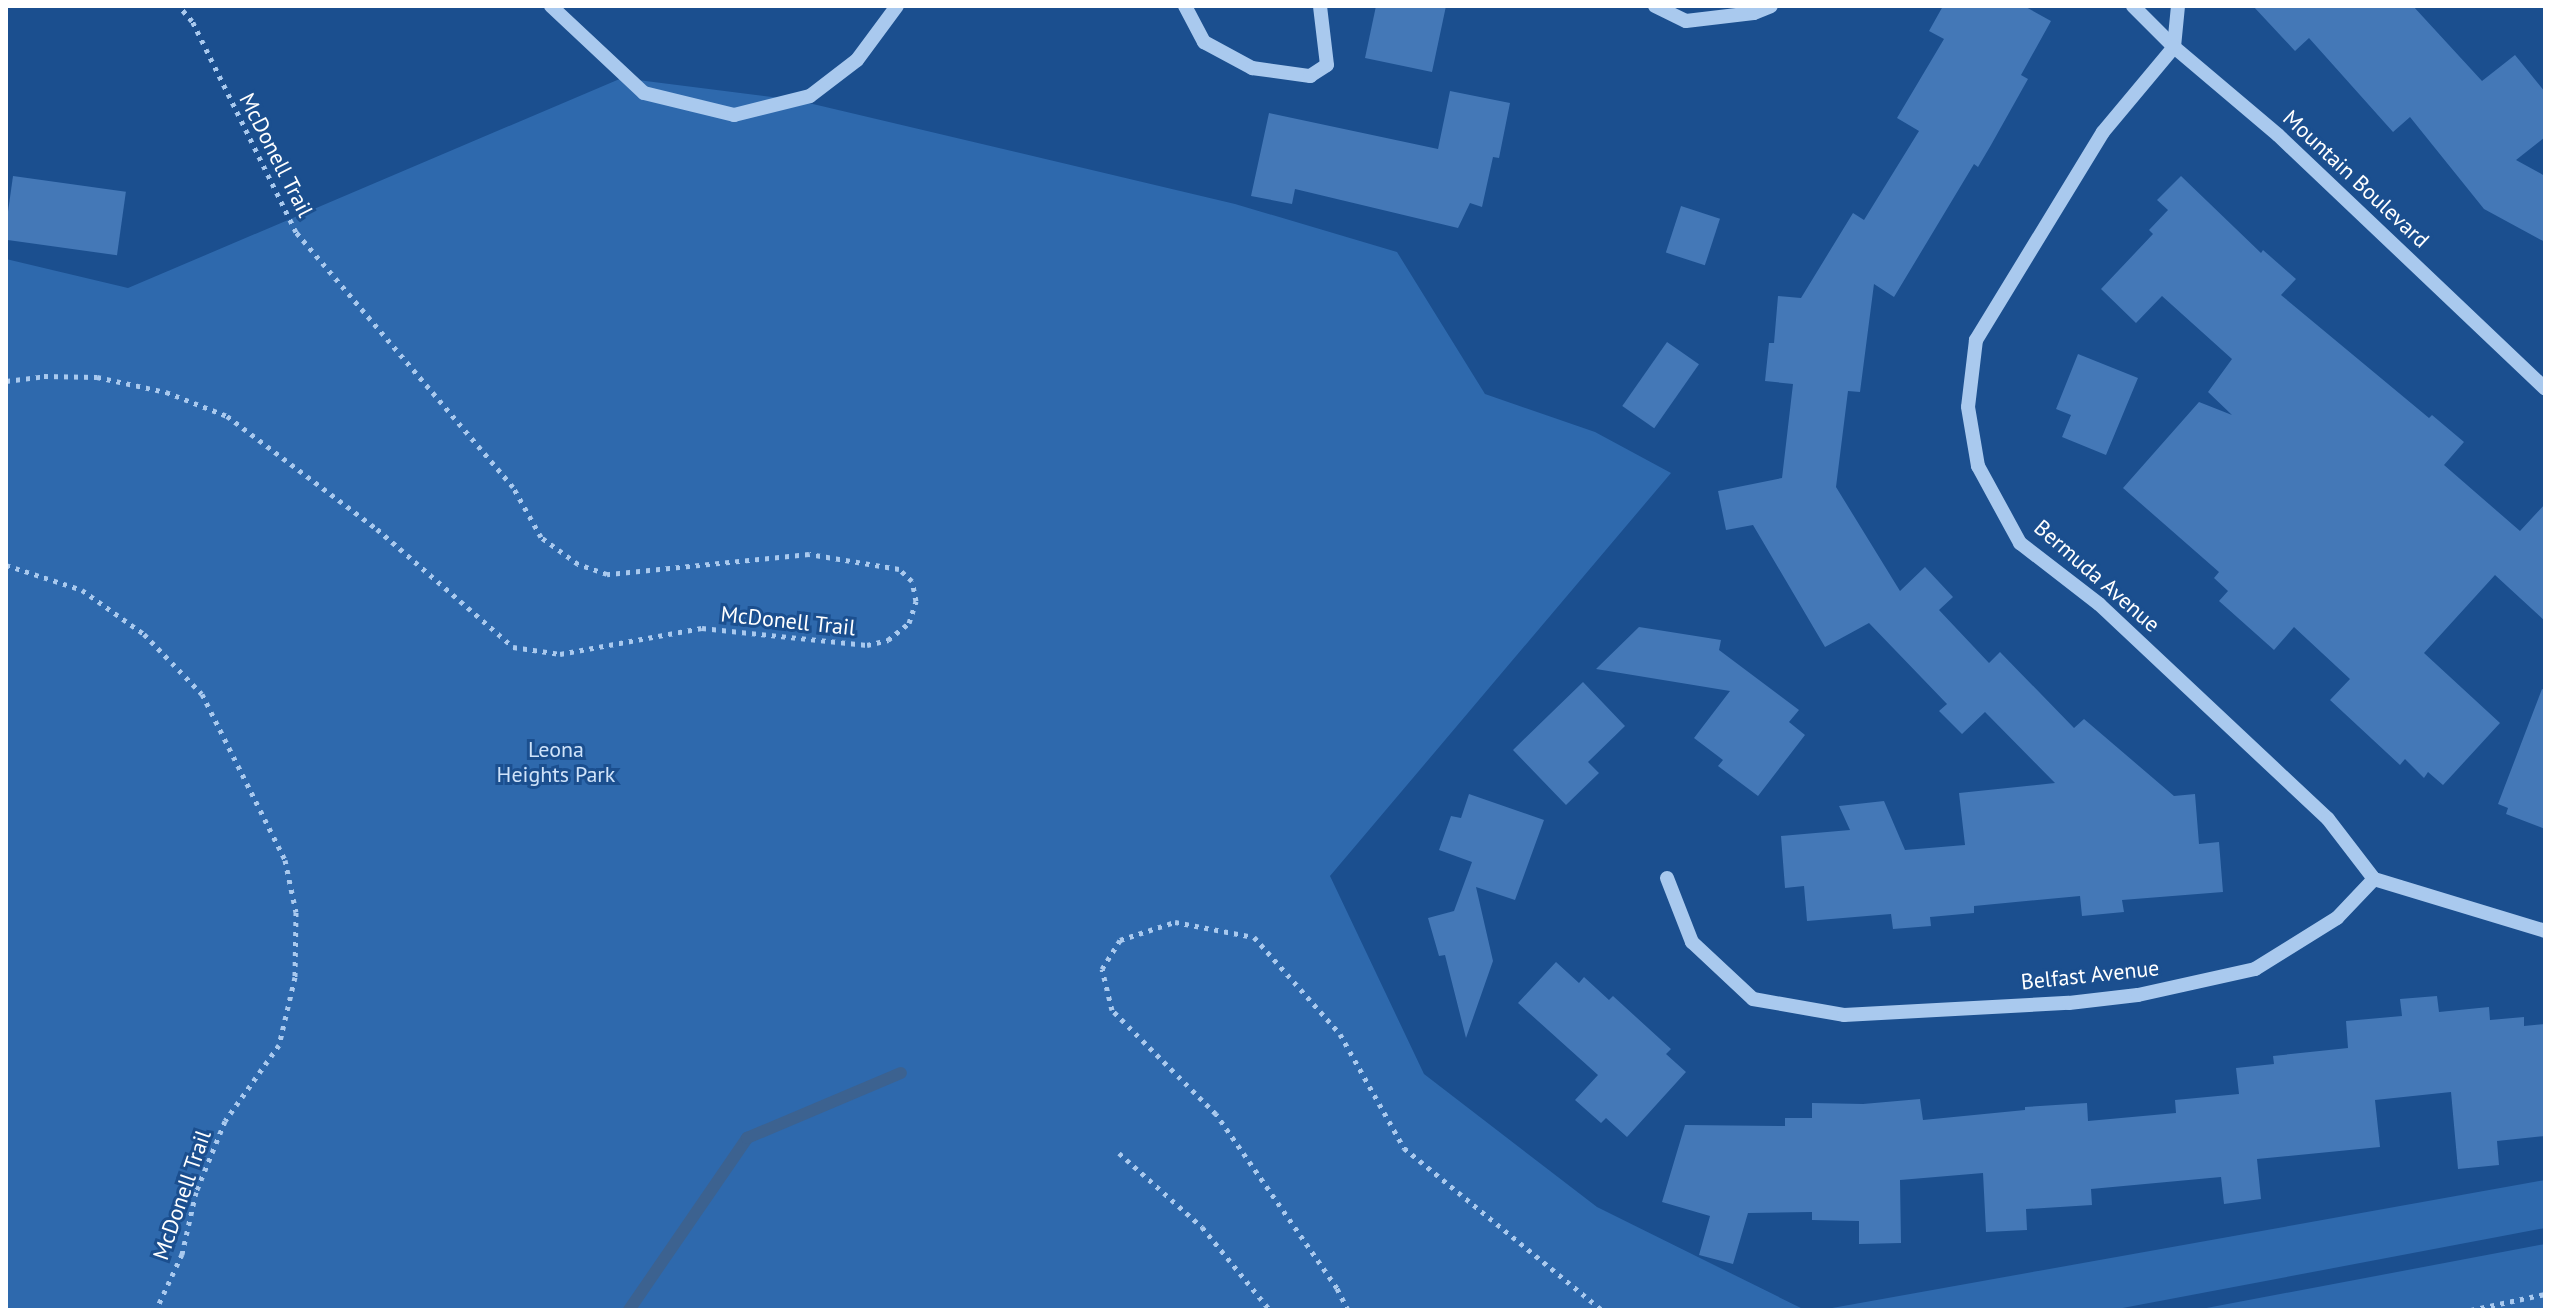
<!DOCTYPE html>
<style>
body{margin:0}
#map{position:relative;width:2551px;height:1316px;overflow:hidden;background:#1b4f8f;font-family:"PT Sans",sans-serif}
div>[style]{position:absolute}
.green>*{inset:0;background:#2e69ad}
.stream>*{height:12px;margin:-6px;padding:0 6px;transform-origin:6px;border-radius:6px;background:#3c6290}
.building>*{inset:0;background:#4478b7;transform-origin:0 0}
.path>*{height:5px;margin-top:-2.5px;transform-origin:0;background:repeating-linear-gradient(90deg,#a9c9ee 0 4px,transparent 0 10px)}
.minor>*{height:14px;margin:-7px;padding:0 7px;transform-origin:7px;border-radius:7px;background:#a9c9ee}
span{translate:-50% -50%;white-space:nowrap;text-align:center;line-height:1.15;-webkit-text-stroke:6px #1b4f8f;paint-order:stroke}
.street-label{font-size:22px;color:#fff}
.park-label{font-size:22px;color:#cfe3fa}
.frame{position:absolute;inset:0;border:8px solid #fff;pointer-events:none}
</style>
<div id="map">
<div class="green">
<i style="clip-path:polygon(622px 78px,796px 100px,1235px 204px,1397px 252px,1485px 394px,1595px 432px,1671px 473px,1330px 876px,1424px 1074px,1597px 1207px,1805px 1310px,6px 1310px,6px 259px,128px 288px)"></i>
<i style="clip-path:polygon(2545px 1180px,2545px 1228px,2112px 1310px,1821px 1310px)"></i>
<i style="clip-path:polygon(2545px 1244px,2545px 1310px,2196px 1310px)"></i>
</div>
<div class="stream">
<i style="left:629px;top:1310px;width:209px;rotate:-55.5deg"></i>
<i style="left:747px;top:1138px;width:167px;rotate:-22.9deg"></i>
</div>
<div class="building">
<i style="clip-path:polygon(1376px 6px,1446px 6px,1432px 72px,1365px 58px)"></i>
<i style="clip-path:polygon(1943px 6px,2024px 6px,2051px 21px,2021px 75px,2028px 79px,1991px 145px,1978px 167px,1974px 164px,1894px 297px,1874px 284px,1860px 392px,1848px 391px,1836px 487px,1900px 591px,1925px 567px,1953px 597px,1939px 610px,1989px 663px,2000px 652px,2074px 728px,2084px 719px,2174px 796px,2195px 794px,2199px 844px,2219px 842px,2223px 892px,2122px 900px,2124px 912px,2082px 916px,2080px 896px,1974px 906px,1974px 913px,1930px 917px,1931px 926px,1893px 929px,1891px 914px,1807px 921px,1804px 886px,1785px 888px,1781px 836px,1850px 830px,1839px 806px,1884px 801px,1905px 850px,1965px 845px,1959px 793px,2055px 783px,1985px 712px,1962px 734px,1939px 711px,1947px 704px,1869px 623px,1825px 647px,1753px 525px,1726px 530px,1718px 491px,1782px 478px,1793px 384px,1765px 381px,1769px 343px,1774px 343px,1778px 296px,1801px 298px,1853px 213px,1864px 220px,1919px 131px,1897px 118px,1944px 39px,1929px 31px)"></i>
<i style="clip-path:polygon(2253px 6px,2413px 6px,2482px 81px,2515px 55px,2545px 92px,2545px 137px,2516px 160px,2545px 176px,2545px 242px,2484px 209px,2410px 117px,2393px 132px,2309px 38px,2295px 51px)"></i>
<i style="clip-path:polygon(1450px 91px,1510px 103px,1499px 158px,1493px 157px,1482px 207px,1470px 203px,1458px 228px,1295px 189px,1292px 204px,1251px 196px,1269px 113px,1438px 149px)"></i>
<i style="left:13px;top:176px;width:114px;height:64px;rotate:8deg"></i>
<i style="clip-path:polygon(2181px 176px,2261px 253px,2263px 250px,2296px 279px,2281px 295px,2429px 418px,2432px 415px,2464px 442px,2444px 465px,2520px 531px,2545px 504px,2545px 621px,2495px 575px,2424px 653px,2500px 723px,2443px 785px,2428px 772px,2424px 778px,2405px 759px,2400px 765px,2330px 700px,2350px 679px,2294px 627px,2274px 650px,2219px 601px,2228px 591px,2214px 578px,2219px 572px,2123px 488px,2199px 402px,2232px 415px,2208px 392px,2232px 359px,2162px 296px,2136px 323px,2101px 289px,2153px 234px,2149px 230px,2168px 210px,2157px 200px)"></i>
<i style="left:1681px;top:206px;width:41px;height:49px;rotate:18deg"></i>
<i style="left:1667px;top:342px;width:39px;height:78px;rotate:35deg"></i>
<i style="clip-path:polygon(2078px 354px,2138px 378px,2106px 455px,2062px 437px,2071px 415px,2056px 409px)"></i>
<i style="clip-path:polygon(1639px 627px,1721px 640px,1719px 650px,1799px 710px,1789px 722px,1805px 735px,1758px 796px,1718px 766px,1723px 760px,1694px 738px,1730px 691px,1596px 669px)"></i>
<i style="clip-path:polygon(1583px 682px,1625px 726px,1588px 762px,1599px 773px,1566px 805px,1513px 750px)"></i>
<i style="clip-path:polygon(2542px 689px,2545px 690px,2545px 829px,2506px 814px,2508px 808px,2498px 804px)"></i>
<i style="clip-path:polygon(1469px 794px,1544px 820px,1515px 900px,1476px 887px,1493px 961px,1466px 1038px,1445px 955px,1439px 956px,1428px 918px,1454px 911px,1472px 862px,1439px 850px,1451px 816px,1461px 818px)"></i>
<i style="clip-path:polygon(1556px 962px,1579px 983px,1584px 977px,1609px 1000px,1613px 996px,1671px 1049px,1666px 1054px,1686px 1072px,1627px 1137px,1606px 1118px,1601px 1123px,1575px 1100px,1598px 1075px,1518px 1003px)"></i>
<i style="clip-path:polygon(2437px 996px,2439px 1012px,2489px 1007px,2490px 1020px,2524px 1017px,2524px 1026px,2545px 1024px,2545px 1136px,2497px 1141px,2499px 1165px,2458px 1169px,2451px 1092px,2375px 1100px,2380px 1147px,2257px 1159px,2261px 1199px,2224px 1204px,2221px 1177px,2091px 1189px,2092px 1205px,2026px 1209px,2027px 1230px,1986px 1232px,1983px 1173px,1900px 1180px,1901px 1243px,1859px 1244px,1859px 1221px,1812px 1220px,1812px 1212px,1748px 1213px,1733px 1264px,1699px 1255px,1710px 1216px,1662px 1202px,1685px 1125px,1785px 1126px,1785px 1118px,1812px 1118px,1812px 1103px,1863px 1104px,1920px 1099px,1923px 1120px,2025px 1110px,2025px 1107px,2087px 1103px,2088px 1121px,2176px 1113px,2175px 1100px,2239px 1094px,2236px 1068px,2274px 1064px,2273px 1056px,2348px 1048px,2346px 1021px,2402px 1016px,2400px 999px)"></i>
</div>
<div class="path">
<i style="left:6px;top:381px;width:38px;rotate:-7deg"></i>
<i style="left:44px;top:376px;width:53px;rotate:1.1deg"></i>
<i style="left:97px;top:377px;width:71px;rotate:12.3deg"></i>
<i style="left:166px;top:392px;width:66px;rotate:21.5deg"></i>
<i style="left:227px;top:416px;width:188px;rotate:37deg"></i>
<i style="left:377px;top:529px;width:180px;rotate:40.9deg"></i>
<i style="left:513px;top:647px;width:48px;rotate:8.5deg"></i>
<i style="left:560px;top:654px;width:144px;rotate:-10.4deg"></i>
<i style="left:702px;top:628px;width:166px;rotate:5.9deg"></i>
<i style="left:867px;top:645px;width:22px;rotate:-13deg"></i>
<i style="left:888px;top:640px;width:27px;rotate:-39deg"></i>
<i style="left:909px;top:623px;width:23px;rotate:-72deg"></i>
<i style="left:916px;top:601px;width:20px;rotate:-101deg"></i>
<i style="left:912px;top:581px;width:18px;rotate:-137deg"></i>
<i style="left:899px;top:569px;width:91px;rotate:-170.5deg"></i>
<i style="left:809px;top:554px;width:203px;rotate:174.3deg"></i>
<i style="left:607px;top:574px;width:31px;rotate:-161deg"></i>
<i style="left:578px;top:564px;width:46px;rotate:-143.9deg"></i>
<i style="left:541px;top:537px;width:57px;rotate:-119.2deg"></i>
<i style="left:513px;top:487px;width:335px;rotate:-130.4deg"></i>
<i style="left:296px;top:232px;width:235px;rotate:-116.2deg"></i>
<i style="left:192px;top:21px;width:20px;rotate:-131deg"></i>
<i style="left:6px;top:565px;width:80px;rotate:18.2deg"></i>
<i style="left:82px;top:590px;width:76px;rotate:35.4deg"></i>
<i style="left:144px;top:634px;width:83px;rotate:46deg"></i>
<i style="left:202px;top:694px;width:186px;rotate:63.4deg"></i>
<i style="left:285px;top:860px;width:53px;rotate:78.1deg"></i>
<i style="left:296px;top:912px;width:65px;rotate:90.9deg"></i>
<i style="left:295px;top:977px;width:70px;rotate:103.2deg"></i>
<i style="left:279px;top:1045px;width:93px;rotate:125.4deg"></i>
<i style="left:225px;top:1121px;width:77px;rotate:112.2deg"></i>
<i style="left:196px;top:1192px;width:64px;rotate:102.7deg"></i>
<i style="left:182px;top:1254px;width:62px;rotate:114.9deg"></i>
<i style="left:1119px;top:1153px;width:111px;rotate:41.7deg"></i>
<i style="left:1202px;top:1227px;width:107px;rotate:50.7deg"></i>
<i style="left:1348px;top:1310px;width:25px;rotate:-117deg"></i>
<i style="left:1337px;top:1288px;width:212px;rotate:-124.8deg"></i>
<i style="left:1216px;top:1114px;width:147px;rotate:-135deg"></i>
<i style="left:1112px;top:1010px;width:42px;rotate:-103.7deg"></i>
<i style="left:1102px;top:969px;width:34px;rotate:-58deg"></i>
<i style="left:1120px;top:940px;width:58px;rotate:-18.1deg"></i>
<i style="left:1175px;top:922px;width:80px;rotate:10.8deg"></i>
<i style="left:1254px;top:937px;width:130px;rotate:48.4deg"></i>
<i style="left:1340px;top:1034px;width:131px;rotate:60.7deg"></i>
<i style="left:1404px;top:1148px;width:256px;rotate:39.3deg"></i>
<i style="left:2471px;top:1310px;width:76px;rotate:-12.2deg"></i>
</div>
<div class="minor">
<i style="left:551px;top:6px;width:127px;rotate:43.1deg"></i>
<i style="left:644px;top:93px;width:93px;rotate:13.7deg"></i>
<i style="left:734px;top:115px;width:78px;rotate:-14deg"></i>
<i style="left:810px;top:96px;width:59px;rotate:-37.5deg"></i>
<i style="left:857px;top:60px;width:67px;rotate:-53.5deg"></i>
<i style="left:1185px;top:6px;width:41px;rotate:62.2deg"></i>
<i style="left:1204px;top:42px;width:55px;rotate:28.4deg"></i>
<i style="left:1252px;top:68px;width:59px;rotate:7.9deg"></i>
<i style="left:1310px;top:76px;width:20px;rotate:-33deg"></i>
<i style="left:1327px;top:65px;width:59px;rotate:-96.8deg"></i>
<i style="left:1655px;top:6px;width:34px;rotate:26deg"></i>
<i style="left:1686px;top:21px;width:68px;rotate:-6.7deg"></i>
<i style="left:1754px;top:13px;width:18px;rotate:-22deg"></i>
<i style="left:2133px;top:6px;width:58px;rotate:45deg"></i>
<i style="left:2174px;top:47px;width:136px;rotate:40.2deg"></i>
<i style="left:2278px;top:135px;width:368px;rotate:43.5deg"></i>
<i style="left:2178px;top:6px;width:41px;rotate:95.6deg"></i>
<i style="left:2174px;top:47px;width:111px;rotate:129.9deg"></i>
<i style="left:2103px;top:132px;width:244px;rotate:121.4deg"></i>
<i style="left:1976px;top:340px;width:67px;rotate:96.8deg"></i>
<i style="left:1968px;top:407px;width:60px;rotate:80.4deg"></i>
<i style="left:1978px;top:466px;width:88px;rotate:61.4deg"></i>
<i style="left:2020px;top:543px;width:100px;rotate:37.7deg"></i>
<i style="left:2099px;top:604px;width:314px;rotate:43.2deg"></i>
<i style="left:2328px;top:819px;width:76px;rotate:52.5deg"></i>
<i style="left:1667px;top:878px;width:69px;rotate:68.7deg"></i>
<i style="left:1692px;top:942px;width:83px;rotate:43.1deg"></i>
<i style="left:1753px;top:999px;width:92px;rotate:10deg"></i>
<i style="left:1844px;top:1015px;width:225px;rotate:-3.1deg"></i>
<i style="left:2069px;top:1003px;width:69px;rotate:-6.6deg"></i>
<i style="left:2138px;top:995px;width:120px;rotate:-12.5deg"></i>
<i style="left:2255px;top:969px;width:97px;rotate:-31.9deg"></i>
<i style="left:2337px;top:918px;width:54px;rotate:-46.5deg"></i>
<i style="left:2374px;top:879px;width:179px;rotate:16.9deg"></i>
</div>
<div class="street-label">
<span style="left:276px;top:155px;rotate:63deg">McDonell Trail</span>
<span style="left:2356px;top:179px;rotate:43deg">Mountain Boulevard</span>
<span style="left:2097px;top:576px;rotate:41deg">Bermuda Avenue</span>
<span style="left:788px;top:621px;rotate:6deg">McDonell Trail</span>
<span style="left:2090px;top:975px;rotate:-6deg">Belfast Avenue</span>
<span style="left:182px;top:1195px;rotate:-71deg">McDonell Trail</span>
</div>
<div class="park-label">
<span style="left:556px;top:762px">Leona<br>Heights Park</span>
</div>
<div class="frame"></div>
</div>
